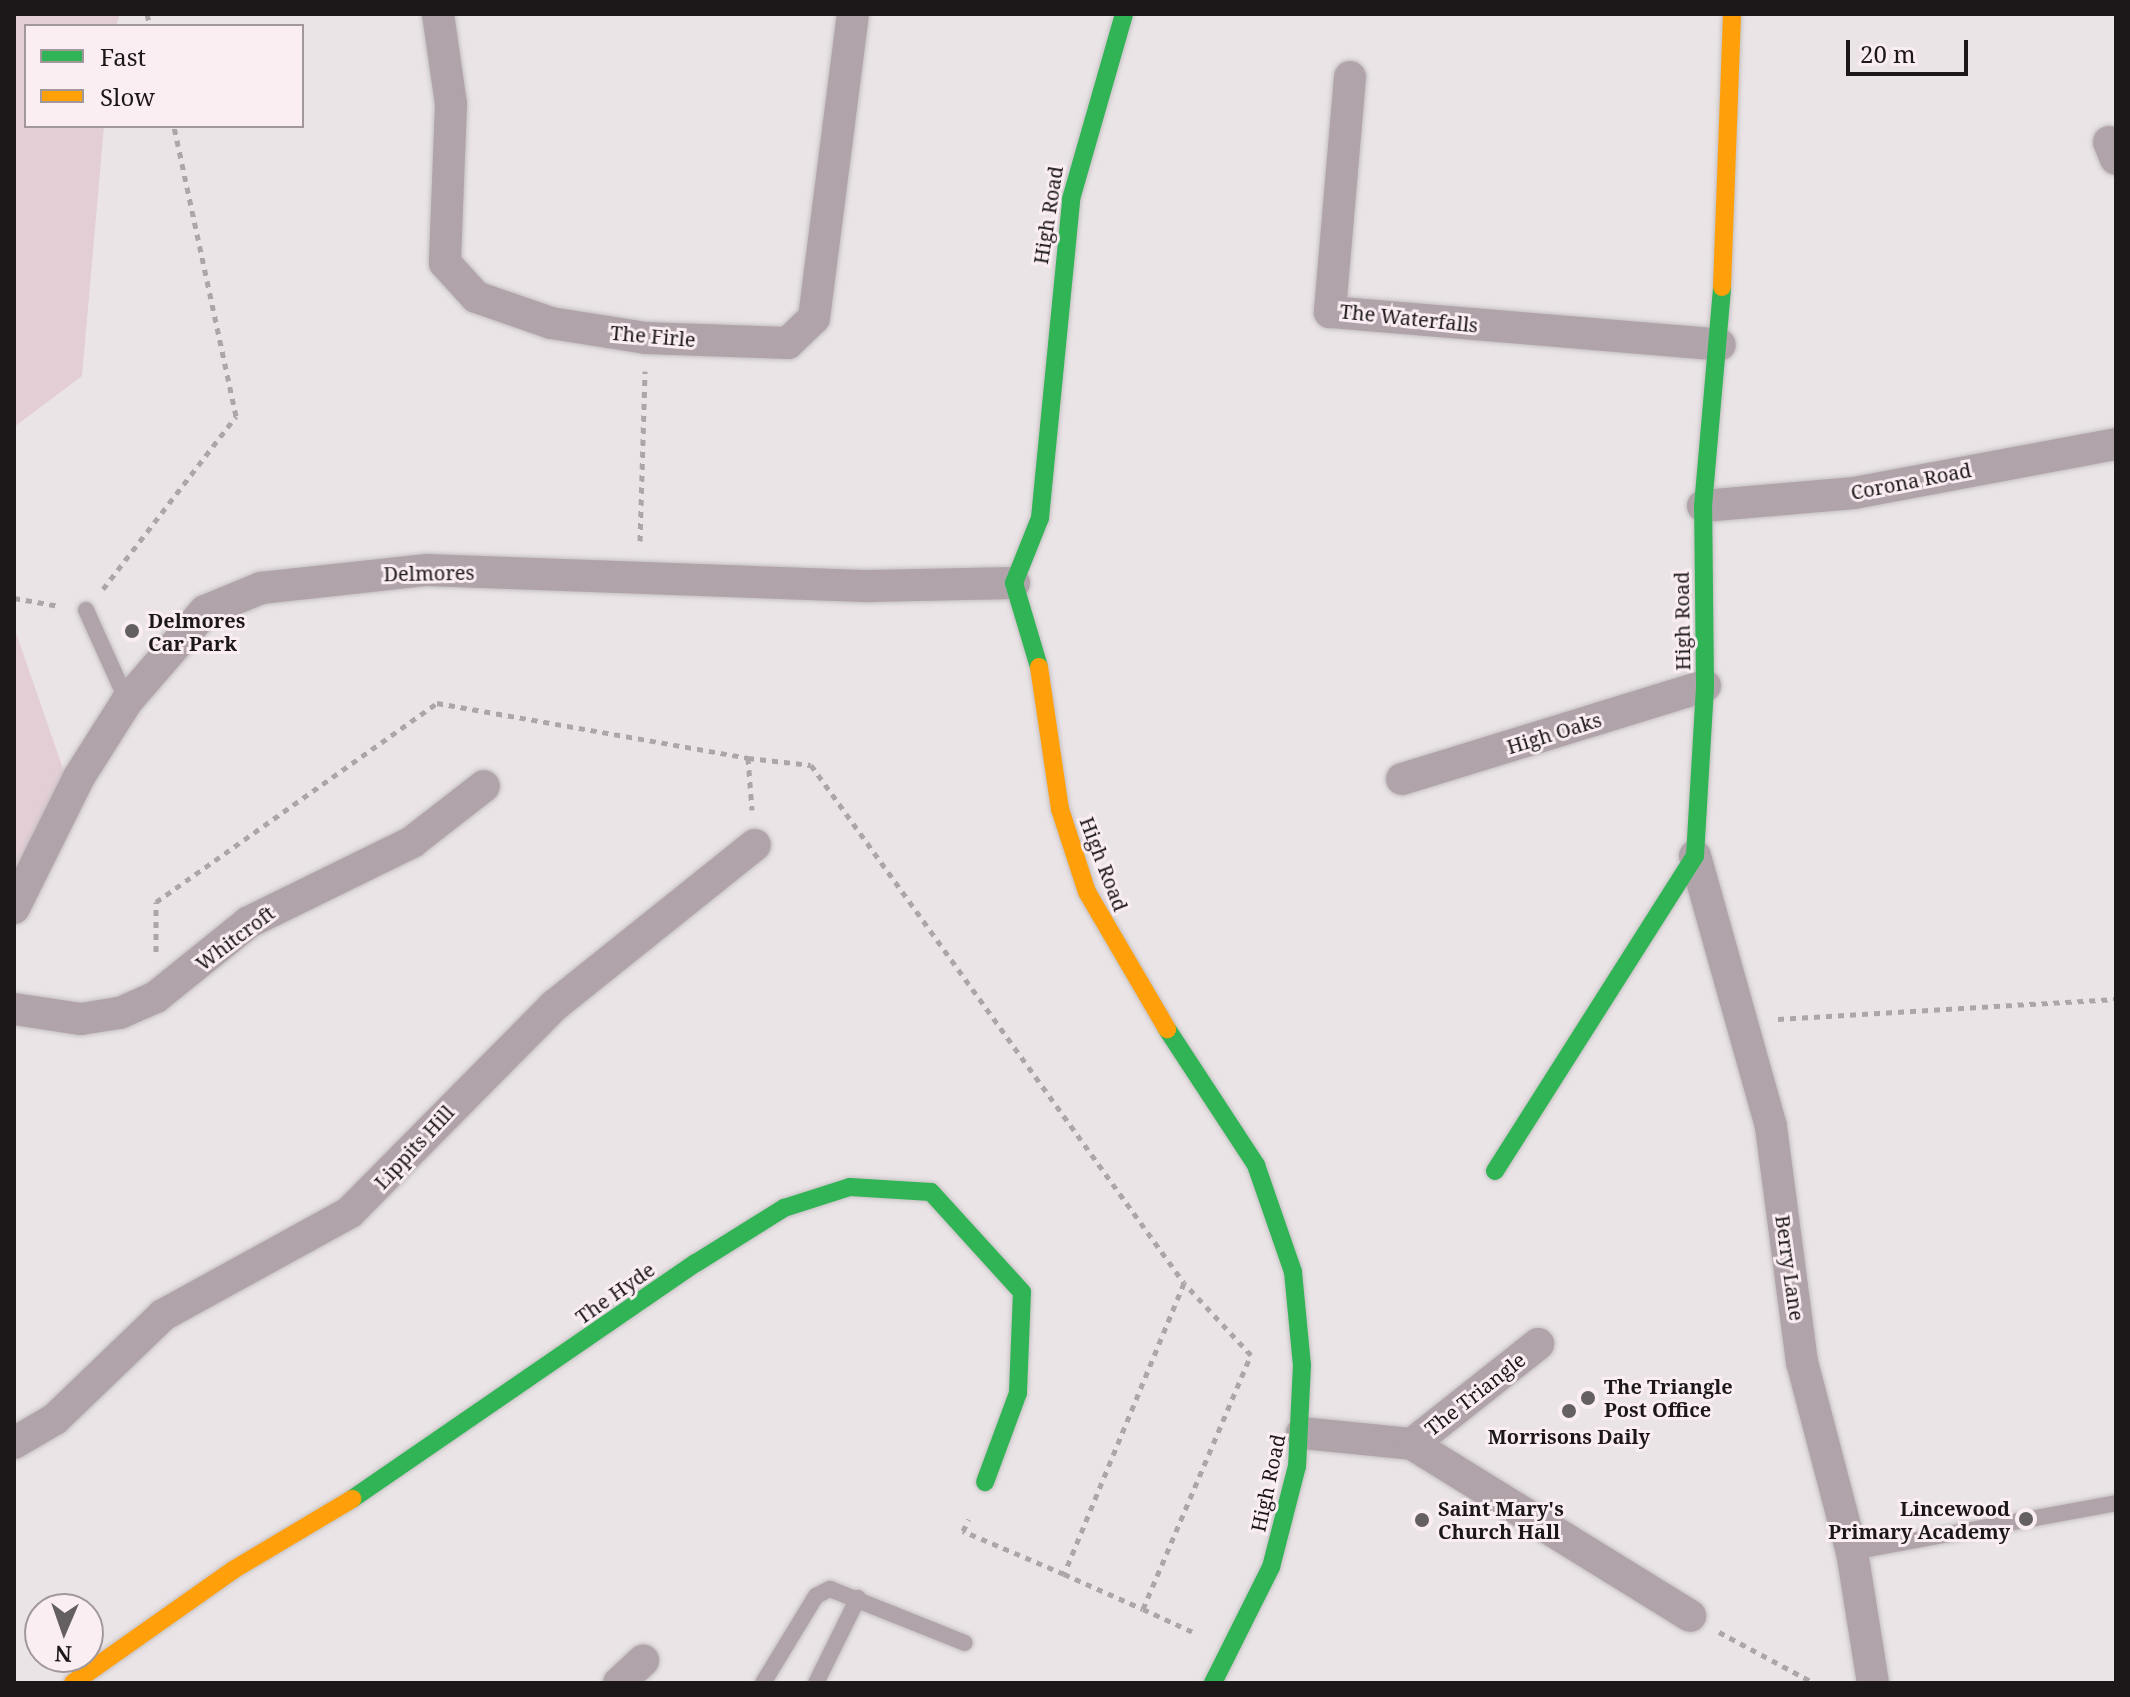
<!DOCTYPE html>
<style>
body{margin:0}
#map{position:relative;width:2130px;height:1697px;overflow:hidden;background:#eae4e6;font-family:"Noto Serif",serif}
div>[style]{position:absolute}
.green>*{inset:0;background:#e3ced6}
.path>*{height:5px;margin-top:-2.5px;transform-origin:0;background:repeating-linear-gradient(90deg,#aea5a9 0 6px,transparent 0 12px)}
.roads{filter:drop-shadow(0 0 2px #c4c0c1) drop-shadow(0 0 2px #c4c0c1)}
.lane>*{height:16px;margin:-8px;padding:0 8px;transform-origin:8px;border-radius:8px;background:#b1a3aa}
.street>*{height:32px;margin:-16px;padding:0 16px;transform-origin:16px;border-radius:16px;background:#b1a3aa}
.fast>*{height:18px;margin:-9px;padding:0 9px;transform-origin:9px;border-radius:9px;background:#30b455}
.slow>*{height:18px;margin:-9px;padding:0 9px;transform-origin:9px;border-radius:9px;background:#ff9f0a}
.dots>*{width:22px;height:22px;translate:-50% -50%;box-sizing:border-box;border:4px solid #faeef3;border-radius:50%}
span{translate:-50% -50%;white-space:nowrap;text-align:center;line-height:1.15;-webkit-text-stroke:6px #faeef3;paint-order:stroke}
.street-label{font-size:20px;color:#1c181a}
.poi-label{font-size:20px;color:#1c181a;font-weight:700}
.left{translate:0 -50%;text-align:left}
.right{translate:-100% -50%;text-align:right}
.frame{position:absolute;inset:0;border:16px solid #1c181a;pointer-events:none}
.legend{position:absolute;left:24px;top:24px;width:280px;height:104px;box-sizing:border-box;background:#faeef3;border:2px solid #a1989c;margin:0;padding:10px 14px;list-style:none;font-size:24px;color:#1c181a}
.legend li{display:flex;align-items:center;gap:16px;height:40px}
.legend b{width:40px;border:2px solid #a1989c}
.north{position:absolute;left:24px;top:1593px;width:80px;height:80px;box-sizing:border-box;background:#faeef3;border:2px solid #a1989c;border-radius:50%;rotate:182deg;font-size:22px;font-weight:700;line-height:32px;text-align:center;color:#1c181a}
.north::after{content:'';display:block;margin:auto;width:28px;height:36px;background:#645f61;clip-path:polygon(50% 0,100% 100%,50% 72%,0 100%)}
.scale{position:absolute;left:1846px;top:40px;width:122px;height:36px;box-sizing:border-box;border:4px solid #1c181a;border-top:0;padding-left:10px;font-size:24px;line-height:28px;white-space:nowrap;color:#1c181a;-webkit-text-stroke:6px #faeef3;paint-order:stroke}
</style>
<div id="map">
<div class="green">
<i style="clip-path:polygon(14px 14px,120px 14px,116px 26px,26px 26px,26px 126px,104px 126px,82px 376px,14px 427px)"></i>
<i style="clip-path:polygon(14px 627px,72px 795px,14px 892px)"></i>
</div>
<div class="path">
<i style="left:147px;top:14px;width:12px;rotate:76deg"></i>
<i style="left:640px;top:541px;width:170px;rotate:-88.3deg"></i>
<i style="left:103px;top:589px;width:218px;rotate:-52.4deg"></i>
<i style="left:236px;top:416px;width:297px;rotate:-102.1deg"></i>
<i style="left:14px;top:598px;width:46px;rotate:10.1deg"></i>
<i style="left:748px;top:758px;width:63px;rotate:6.3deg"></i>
<i style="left:811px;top:765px;width:638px;rotate:54.24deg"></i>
<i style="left:1184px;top:1283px;width:315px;rotate:112.4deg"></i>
<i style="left:1064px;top:1574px;width:110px;rotate:-156.9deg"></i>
<i style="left:963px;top:1531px;width:13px;rotate:-63deg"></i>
<i style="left:156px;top:952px;width:50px;rotate:-90deg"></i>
<i style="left:156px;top:902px;width:344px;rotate:-35.3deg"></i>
<i style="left:437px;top:703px;width:316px;rotate:10deg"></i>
<i style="left:748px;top:758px;width:52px;rotate:85.6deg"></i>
<i style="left:1778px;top:1019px;width:339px;rotate:-3.4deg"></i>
<i style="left:1064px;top:1574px;width:86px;rotate:23.9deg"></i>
<i style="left:1143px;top:1609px;width:276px;rotate:-67deg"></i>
<i style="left:1251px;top:1355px;width:98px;rotate:-132.9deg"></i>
<i style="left:1143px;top:1609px;width:55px;rotate:24.7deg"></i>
<i style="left:1719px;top:1632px;width:108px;rotate:28.2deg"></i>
</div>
<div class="roads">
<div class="lane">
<i style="left:86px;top:610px;width:100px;rotate:65.7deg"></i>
<i style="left:1852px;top:1552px;width:269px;rotate:-10.5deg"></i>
<i style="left:763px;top:1683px;width:102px;rotate:-58.7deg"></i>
<i style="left:816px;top:1596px;width:16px;rotate:-27deg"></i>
<i style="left:830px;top:1589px;width:145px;rotate:21.8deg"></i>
<i style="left:816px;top:1683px;width:95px;rotate:-63.7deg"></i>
</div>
<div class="street">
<i style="left:438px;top:14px;width:91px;rotate:81.8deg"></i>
<i style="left:451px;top:104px;width:159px;rotate:92.2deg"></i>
<i style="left:445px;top:263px;width:46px;rotate:47.6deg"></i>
<i style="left:476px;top:297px;width:79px;rotate:19.1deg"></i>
<i style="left:551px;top:323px;width:96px;rotate:9deg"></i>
<i style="left:646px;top:338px;width:142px;rotate:2deg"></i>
<i style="left:788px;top:343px;width:36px;rotate:-44deg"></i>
<i style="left:814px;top:318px;width:306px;rotate:-82.7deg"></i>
<i style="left:1350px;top:77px;width:236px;rotate:94.9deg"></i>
<i style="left:1330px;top:312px;width:391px;rotate:4.8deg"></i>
<i style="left:2109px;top:142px;width:18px;rotate:68deg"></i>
<i style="left:1703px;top:506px;width:152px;rotate:-4.9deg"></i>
<i style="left:1854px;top:493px;width:267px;rotate:-10.6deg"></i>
<i style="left:1402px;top:779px;width:317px;rotate:-17.1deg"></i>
<i style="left:1695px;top:856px;width:281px;rotate:74.3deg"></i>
<i style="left:1771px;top:1127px;width:237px;rotate:82.5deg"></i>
<i style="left:1802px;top:1362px;width:196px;rotate:75.3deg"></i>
<i style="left:1852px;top:1552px;width:133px;rotate:80.9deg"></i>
<i style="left:14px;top:908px;width:146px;rotate:-63.6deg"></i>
<i style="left:79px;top:777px;width:90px;rotate:-57.7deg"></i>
<i style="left:127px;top:701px;width:119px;rotate:-49.1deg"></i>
<i style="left:205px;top:611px;width:61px;rotate:-22.3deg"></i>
<i style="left:261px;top:588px;width:167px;rotate:-6.2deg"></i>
<i style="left:427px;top:570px;width:443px;rotate:2.1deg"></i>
<i style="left:870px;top:586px;width:144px;rotate:-1.2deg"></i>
<i style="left:14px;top:1009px;width:68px;rotate:8.5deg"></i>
<i style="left:81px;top:1019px;width:39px;rotate:-9deg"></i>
<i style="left:120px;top:1013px;width:39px;rotate:-24deg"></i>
<i style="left:156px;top:997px;width:119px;rotate:-38.9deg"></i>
<i style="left:249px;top:922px;width:182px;rotate:-26.1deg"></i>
<i style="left:412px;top:842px;width:91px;rotate:-37.9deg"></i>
<i style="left:1302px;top:1433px;width:111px;rotate:5.7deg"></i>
<i style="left:1412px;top:1444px;width:327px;rotate:31.7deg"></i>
<i style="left:14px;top:1443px;width:48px;rotate:-30.3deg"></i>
<i style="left:55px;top:1419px;width:150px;rotate:-43.9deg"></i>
<i style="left:163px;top:1315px;width:213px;rotate:-28.8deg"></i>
<i style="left:350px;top:1212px;width:291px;rotate:-45.3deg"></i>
<i style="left:555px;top:1005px;width:256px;rotate:-38.7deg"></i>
<i style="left:1412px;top:1444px;width:161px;rotate:-38.4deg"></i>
<i style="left:619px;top:1683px;width:33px;rotate:-43deg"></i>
</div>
<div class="fast">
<i style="left:1039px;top:667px;width:88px;rotate:-106.6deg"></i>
<i style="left:1014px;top:583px;width:70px;rotate:-68.2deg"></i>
<i style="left:1040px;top:518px;width:321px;rotate:-84.4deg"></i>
<i style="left:1071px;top:199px;width:192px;rotate:-74deg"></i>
<i style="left:1167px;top:1029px;width:163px;rotate:56.8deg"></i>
<i style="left:1256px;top:1165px;width:113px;rotate:70.9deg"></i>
<i style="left:1293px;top:1272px;width:93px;rotate:84.5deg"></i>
<i style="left:1302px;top:1365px;width:101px;rotate:92.8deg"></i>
<i style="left:1297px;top:1466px;width:104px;rotate:104.4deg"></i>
<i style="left:1271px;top:1567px;width:130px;rotate:116.6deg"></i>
<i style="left:1495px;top:1171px;width:373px;rotate:-57.6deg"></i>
<i style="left:1695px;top:856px;width:170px;rotate:-86.6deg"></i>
<i style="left:1705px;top:686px;width:180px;rotate:-90.6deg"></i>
<i style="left:1703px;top:506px;width:220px;rotate:-85deg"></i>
<i style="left:352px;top:1499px;width:417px;rotate:-34.5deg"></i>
<i style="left:696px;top:1263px;width:104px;rotate:-32deg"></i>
<i style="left:784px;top:1208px;width:69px;rotate:-17.7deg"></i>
<i style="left:850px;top:1187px;width:81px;rotate:3.5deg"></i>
<i style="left:931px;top:1192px;width:135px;rotate:47.7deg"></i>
<i style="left:1022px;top:1292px;width:101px;rotate:92.3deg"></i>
<i style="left:1018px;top:1393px;width:95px;rotate:110.3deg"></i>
</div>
<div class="slow">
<i style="left:1722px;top:287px;width:273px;rotate:-87.9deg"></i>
<i style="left:1039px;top:667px;width:144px;rotate:81.6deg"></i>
<i style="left:1060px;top:809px;width:87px;rotate:72deg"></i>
<i style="left:1087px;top:892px;width:159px;rotate:59.7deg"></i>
<i style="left:73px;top:1683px;width:196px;rotate:-35.2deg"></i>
<i style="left:233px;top:1570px;width:139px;rotate:-30.8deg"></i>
</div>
</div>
<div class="dots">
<i style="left:132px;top:631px;background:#645f61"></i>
<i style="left:1588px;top:1398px;background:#645f61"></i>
<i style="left:1569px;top:1411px;background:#645f61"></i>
<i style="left:2026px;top:1519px;background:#645f61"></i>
<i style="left:1422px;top:1520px;background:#645f61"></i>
</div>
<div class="street-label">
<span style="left:1048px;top:215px;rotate:-81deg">High Road</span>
<span style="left:1409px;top:318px;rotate:6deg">The Waterfalls</span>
<span style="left:653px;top:336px;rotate:5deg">The Firle</span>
<span style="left:1911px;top:481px;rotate:-11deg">Corona Road</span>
<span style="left:429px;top:573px;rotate:-1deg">Delmores</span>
<span style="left:1682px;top:621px;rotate:-91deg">High Road</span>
<span style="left:1554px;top:733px;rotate:-17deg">High Oaks</span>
<span style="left:1104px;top:864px;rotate:69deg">High Road</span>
<span style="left:235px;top:938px;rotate:-37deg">Whitcroft</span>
<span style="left:414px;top:1147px;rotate:-47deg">Lippits Hill</span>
<span style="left:1790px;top:1268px;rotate:82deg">Berry Lane</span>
<span style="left:615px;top:1293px;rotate:-35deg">The Hyde</span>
<span style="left:1475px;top:1394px;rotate:-38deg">The Triangle</span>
<span style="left:1268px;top:1483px;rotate:-78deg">High Road</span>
</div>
<div class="poi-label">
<span class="left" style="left:148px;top:632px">Delmores<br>Car Park</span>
<span class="left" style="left:1604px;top:1398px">The Triangle<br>Post Office</span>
<span style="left:1569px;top:1436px">Morrisons Daily</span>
<span class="left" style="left:1438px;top:1520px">Saint Mary's<br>Church Hall</span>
<span class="right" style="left:2010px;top:1520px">Lincewood<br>Primary Academy</span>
</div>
<div class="frame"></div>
<ul class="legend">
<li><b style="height:10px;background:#30b455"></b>Fast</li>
<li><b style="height:10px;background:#ff9f0a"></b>Slow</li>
</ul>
<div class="north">N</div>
<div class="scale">20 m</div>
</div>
